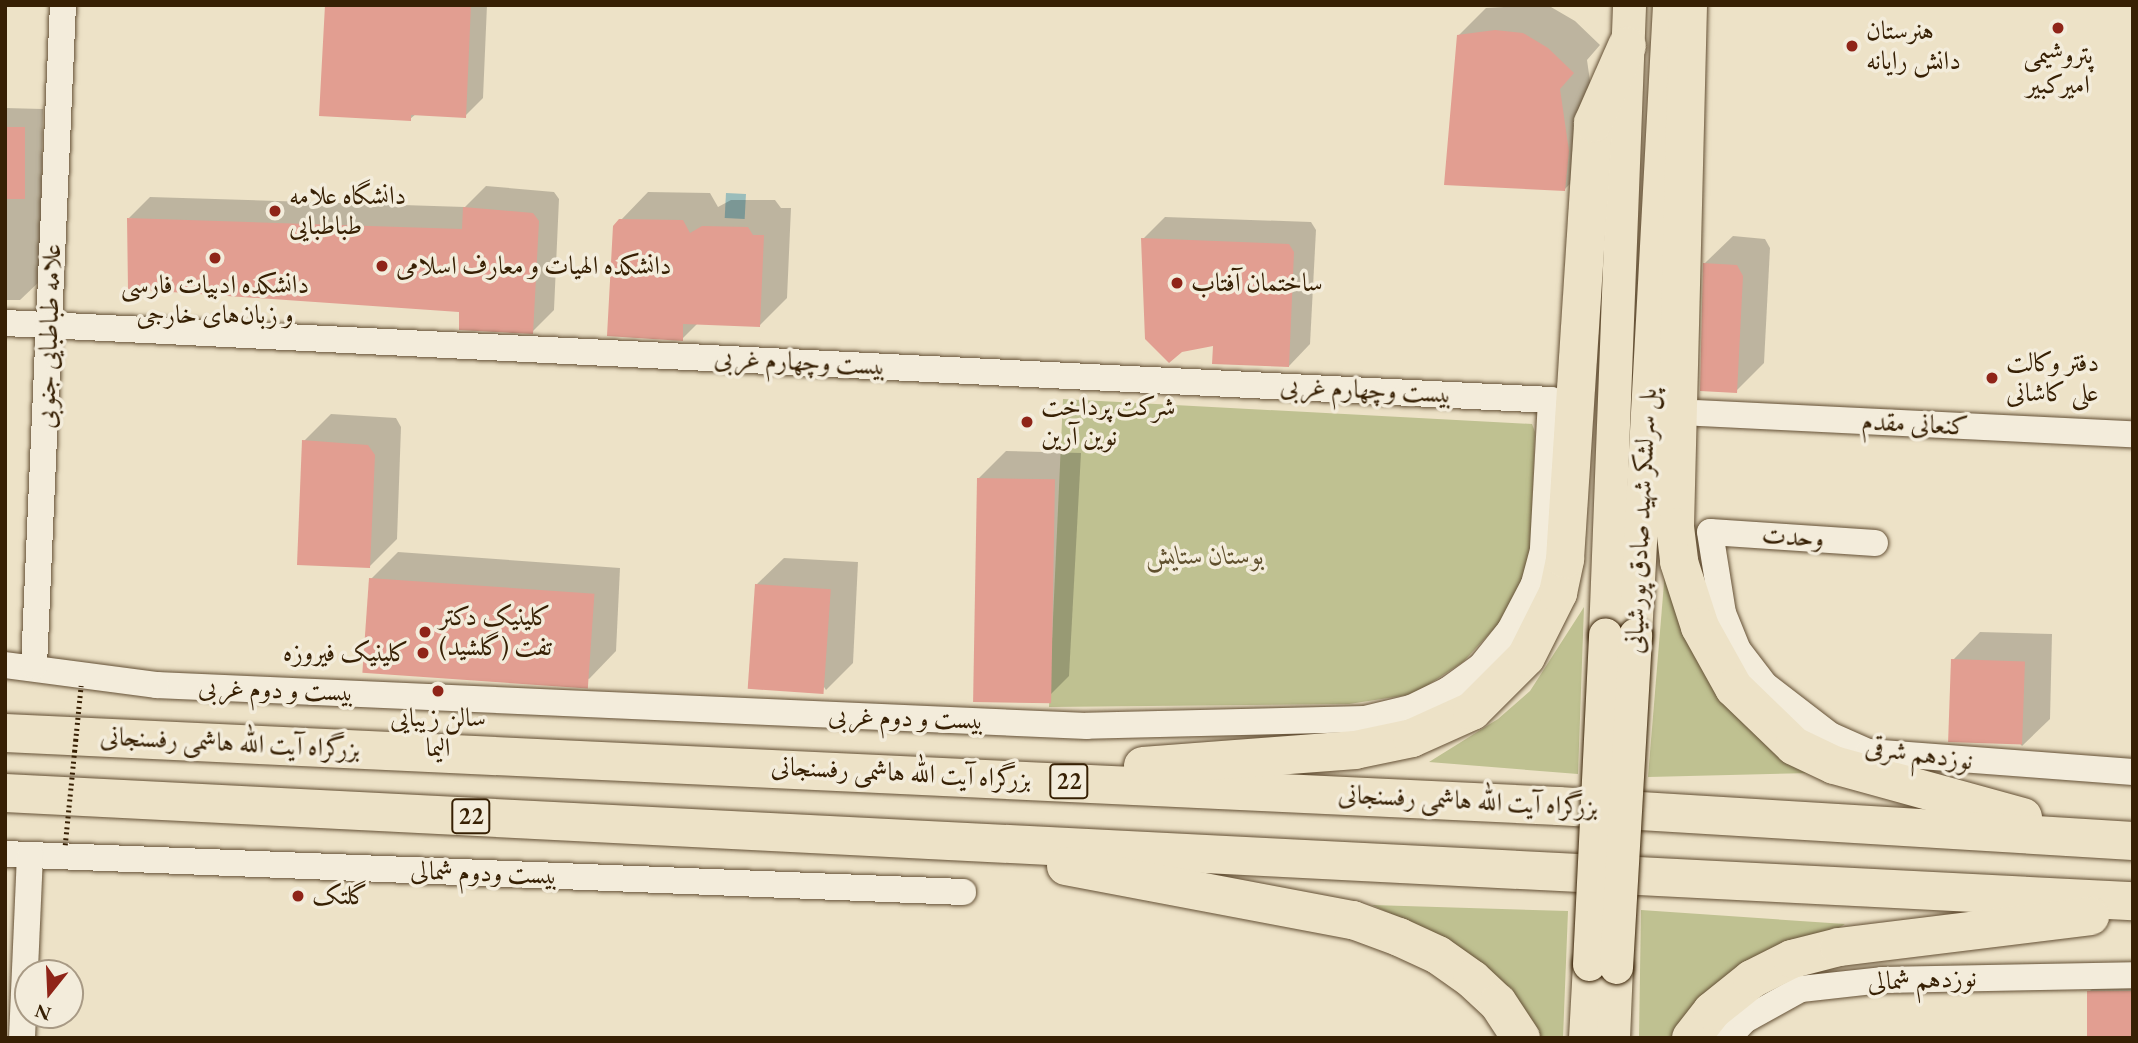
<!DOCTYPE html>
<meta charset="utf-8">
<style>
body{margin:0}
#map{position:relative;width:2138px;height:1043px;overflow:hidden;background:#ede2c7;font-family:"EB Garamond",Amiri,serif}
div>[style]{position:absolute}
.green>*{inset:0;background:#bfc191}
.water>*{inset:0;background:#9abdbb;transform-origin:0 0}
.shadow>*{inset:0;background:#0003}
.building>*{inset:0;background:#e29e91;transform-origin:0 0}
.roads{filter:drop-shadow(0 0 2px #645035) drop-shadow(0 0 2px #645035)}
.minor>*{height:26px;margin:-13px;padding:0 13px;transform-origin:13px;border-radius:13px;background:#f3ecdb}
.major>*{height:33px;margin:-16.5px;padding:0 16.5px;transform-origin:16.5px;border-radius:16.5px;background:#ede2c7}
.highway>*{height:38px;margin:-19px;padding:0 19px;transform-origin:19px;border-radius:19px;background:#ede2c7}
.path-bridge>*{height:4.5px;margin-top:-2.25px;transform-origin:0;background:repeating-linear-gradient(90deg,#372004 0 2px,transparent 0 5.5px)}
.bridges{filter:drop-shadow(0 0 2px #372004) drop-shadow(0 0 2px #372004)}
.major-bridge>*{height:33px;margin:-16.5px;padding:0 16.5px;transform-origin:16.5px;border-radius:16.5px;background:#ede2c7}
.dots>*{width:19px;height:19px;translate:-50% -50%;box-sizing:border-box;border:4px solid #f3ecdb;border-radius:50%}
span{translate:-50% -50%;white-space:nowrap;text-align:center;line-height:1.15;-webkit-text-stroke:7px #f3ecdb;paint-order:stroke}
.shield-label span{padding:2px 5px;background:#f3ecdb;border:2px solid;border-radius:5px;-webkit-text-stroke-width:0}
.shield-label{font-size:24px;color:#372004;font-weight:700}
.poi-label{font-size:26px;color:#372004}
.left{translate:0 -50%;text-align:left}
.right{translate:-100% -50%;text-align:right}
.street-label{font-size:26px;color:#372004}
.park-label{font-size:26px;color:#60502e;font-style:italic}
.frame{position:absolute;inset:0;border:7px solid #372004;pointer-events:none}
.north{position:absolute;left:14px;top:959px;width:70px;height:70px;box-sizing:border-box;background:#f3ecdb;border:2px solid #a89a85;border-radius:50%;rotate:198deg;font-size:19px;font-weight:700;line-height:28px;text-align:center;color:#372004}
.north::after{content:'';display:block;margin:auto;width:24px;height:32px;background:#8f2418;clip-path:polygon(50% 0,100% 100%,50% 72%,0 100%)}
</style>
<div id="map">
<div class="green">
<i style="clip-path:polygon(1063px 399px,1532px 424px,1535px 432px,1530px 561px,1505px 617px,1463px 662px,1414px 694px,1349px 704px,1049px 707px)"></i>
<i style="clip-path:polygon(1665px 571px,1812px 773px,1648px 777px)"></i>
<i style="clip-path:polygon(1584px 607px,1578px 774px,1429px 762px,1498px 719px,1530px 691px)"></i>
<i style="clip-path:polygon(1372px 905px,1568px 911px,1563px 1038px,1533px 1038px,1437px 935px)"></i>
<i style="clip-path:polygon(1641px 910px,1845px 924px,1673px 1038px,1639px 1038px)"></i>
</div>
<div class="water">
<i style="left:726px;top:193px;width:20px;height:25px;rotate:3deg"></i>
</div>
<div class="shadow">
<i style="clip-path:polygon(326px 5px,487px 5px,483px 98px,465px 116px,416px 114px,410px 119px)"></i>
<i style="clip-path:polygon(1538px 5px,1551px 7px,1575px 21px,1600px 45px,1587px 60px,1596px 123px,1592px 161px,1565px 189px,1459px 35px,1486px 8px)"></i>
<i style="clip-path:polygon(5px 108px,43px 109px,40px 281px,20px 300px,5px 300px)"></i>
<i style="clip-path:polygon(486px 186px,554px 192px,559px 199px,554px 310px,532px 332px,129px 218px,150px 197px,465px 207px)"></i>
<i style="clip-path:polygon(648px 192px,710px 193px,718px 207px,731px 200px,775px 200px,781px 208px,791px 208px,787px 298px,760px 325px,699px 322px,682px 339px,621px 220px)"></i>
<i style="clip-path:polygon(1165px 217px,1311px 222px,1316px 230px,1310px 344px,1289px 366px,1214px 344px,1143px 239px)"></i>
<i style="clip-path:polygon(1733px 236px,1765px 239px,1770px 248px,1764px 363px,1736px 391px,1705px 263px)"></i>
<i style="clip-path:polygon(331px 414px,396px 418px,401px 427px,397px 539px,369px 567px,304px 441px)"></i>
<i style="clip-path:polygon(1006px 451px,1081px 453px,1069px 676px,1042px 703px,979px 478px)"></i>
<i style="clip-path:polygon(398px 552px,620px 568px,616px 651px,589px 679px,371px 579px)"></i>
<i style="clip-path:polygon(784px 558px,858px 562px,853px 663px,826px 690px,756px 585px)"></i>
<i style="clip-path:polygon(1980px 632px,2052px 634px,2050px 719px,2022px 746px,1953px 660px)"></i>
<i style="clip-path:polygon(2116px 965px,2133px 965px,2133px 1038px,2089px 992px)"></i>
</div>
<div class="building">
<i style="clip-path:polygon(325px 5px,471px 5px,466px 118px,411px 115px,411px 121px,319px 116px)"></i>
<i style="clip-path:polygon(1495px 30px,1523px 33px,1548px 48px,1574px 73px,1560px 89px,1569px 151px,1565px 191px,1444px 185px,1457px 35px)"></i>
<i style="left:5px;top:127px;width:20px;height:72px"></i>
<i style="clip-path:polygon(463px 207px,533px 213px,539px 221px,533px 334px,459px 330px,459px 312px,128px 289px,127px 218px,462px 229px)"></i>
<i style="clip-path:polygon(619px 219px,683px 220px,690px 233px,702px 226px,748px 227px,753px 235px,764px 235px,760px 327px,683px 324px,683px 341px,607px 336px,613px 226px)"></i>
<i style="clip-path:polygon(1141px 238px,1289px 244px,1294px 252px,1289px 367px,1212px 364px,1213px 346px,1182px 352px,1169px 363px,1145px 339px)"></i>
<i style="clip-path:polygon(1703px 263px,1737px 265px,1743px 276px,1737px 393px,1700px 391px)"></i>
<i style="clip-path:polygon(302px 440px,368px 445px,375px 455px,370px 568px,297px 565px)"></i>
<i style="left:977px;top:478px;width:78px;height:224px;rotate:1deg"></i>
<i style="left:369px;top:578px;width:226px;height:95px;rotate:4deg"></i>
<i style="left:755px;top:584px;width:76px;height:105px;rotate:4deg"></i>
<i style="left:1951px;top:659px;width:74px;height:83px;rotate:2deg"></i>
<i style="left:2133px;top:991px;width:47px;height:46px;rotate:90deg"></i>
</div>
<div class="roads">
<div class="minor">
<i style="left:5px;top:323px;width:1548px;rotate:2.85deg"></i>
<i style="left:1551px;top:400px;width:150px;rotate:93.1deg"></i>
<i style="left:1543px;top:550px;width:35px;rotate:105deg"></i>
<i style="left:1534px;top:584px;width:52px;rotate:117.6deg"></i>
<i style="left:1510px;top:630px;width:46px;rotate:128.9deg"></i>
<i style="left:1481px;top:666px;width:41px;rotate:144deg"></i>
<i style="left:1448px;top:690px;width:41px;rotate:154.1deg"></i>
<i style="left:1411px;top:708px;width:47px;rotate:166.6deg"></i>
<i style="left:1365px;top:719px;width:278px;rotate:178.6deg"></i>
<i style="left:1087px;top:726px;width:932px;rotate:-177.48deg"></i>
<i style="left:156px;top:685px;width:152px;rotate:-172.5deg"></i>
<i style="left:1698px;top:413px;width:436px;rotate:2.8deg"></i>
<i style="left:1875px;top:543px;width:165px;rotate:-176.2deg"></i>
<i style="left:1710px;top:532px;width:82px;rotate:80.9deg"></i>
<i style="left:1723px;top:613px;width:40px;rotate:68deg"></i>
<i style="left:1738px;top:650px;width:44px;rotate:52.4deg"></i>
<i style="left:1765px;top:685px;width:82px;rotate:37.6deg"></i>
<i style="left:1830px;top:735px;width:42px;rotate:24.1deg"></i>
<i style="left:1868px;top:752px;width:266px;rotate:4.3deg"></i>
<i style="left:34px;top:666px;width:662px;rotate:-87.49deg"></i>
<i style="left:5px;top:854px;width:959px;rotate:2.27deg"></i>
<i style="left:22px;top:1038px;width:182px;rotate:-87.5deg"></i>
<i style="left:1728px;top:1038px;width:25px;rotate:-47deg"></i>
<i style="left:1745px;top:1020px;width:64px;rotate:-29deg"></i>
<i style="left:1801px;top:989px;width:81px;rotate:-6.3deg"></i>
<i style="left:1882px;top:980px;width:251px;rotate:-1.1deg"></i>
</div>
<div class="major">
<i style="left:1605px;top:634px;width:629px;rotate:-87.81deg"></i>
<i style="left:1635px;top:635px;width:631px;rotate:-86.91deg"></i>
<i style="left:1585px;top:1038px;width:74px;rotate:-86.9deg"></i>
<i style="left:1613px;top:1038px;width:71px;rotate:-87.6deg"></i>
</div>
<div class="highway">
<i style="left:1688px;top:5px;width:522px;rotate:91.43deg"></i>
<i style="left:1675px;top:527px;width:35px;rotate:83deg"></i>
<i style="left:1679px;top:562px;width:68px;rotate:72.1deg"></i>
<i style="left:1700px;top:627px;width:70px;rotate:60.9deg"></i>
<i style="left:1734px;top:688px;width:83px;rotate:44deg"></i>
<i style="left:1794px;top:746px;width:44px;rotate:25.4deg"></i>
<i style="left:1834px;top:765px;width:196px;rotate:15.4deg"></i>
<i style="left:5px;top:733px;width:1555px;rotate:2.69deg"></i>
<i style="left:1558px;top:806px;width:576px;rotate:3.48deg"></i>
<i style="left:1143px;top:766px;width:213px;rotate:-4.3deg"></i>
<i style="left:1355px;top:750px;width:58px;rotate:-11.9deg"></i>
<i style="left:1412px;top:738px;width:66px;rotate:-24.2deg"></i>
<i style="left:1472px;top:711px;width:76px;rotate:-45deg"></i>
<i style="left:1526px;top:657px;width:72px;rotate:-63.4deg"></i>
<i style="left:1558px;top:593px;width:35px;rotate:-78deg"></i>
<i style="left:1565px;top:559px;width:437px;rotate:-86.3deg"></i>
<i style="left:1593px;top:123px;width:84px;rotate:-66.2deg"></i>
<i style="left:5px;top:793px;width:2131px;rotate:2.91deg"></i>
<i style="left:1066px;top:866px;width:292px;rotate:10.7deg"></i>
<i style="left:1353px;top:920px;width:49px;rotate:20.3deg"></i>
<i style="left:1399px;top:937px;width:43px;rotate:24.8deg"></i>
<i style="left:1438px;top:955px;width:42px;rotate:35.2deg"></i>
<i style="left:1472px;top:979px;width:35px;rotate:43deg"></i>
<i style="left:1498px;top:1003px;width:42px;rotate:56.7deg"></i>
<i style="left:1691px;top:1038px;width:34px;rotate:-52deg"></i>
<i style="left:1712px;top:1011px;width:51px;rotate:-38.7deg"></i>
<i style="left:1752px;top:979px;width:45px;rotate:-26.6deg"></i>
<i style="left:1792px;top:959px;width:49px;rotate:-14.3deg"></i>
<i style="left:1839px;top:947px;width:253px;rotate:-7deg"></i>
</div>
</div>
<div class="path-bridge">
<i style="left:65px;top:845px;width:160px;rotate:-84.3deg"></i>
</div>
<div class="bridges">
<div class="major-bridge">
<i style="left:1589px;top:964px;width:330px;rotate:-87.2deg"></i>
<i style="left:1616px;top:967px;width:333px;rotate:-86.7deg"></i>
</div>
</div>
<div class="dots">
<i style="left:2058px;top:28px;background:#8f2418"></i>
<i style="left:1852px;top:46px;background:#8f2418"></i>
<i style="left:275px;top:211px;background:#8f2418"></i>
<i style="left:215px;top:258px;background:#8f2418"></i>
<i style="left:382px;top:266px;background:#8f2418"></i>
<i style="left:1177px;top:283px;background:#8f2418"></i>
<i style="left:1992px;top:378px;background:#8f2418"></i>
<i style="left:1027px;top:422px;background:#8f2418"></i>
<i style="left:425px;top:632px;background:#8f2418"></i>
<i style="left:423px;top:653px;background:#8f2418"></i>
<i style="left:438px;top:691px;background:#8f2418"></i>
<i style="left:298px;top:896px;background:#8f2418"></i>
</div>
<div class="shield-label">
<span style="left:1069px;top:781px">22</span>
<span style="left:471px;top:816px">22</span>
</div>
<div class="poi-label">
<span class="left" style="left:1866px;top:46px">هنرستان<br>دانش رایانه</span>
<span style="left:2058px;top:70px">پتروشیمی<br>امیرکبیر</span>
<span class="left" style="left:289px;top:211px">دانشگاه علامه<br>طباطبایی</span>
<span class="left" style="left:396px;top:266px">دانشکده الهیات و معارف اسلامی</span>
<span class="left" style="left:1191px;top:283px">ساختمان آفتاب</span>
<span style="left:215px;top:300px">دانشکده ادبیات فارسی<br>و زبان‌های خارجی</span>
<span class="left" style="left:2006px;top:378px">دفتر وکالت<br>علی کاشانی</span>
<span class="left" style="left:1041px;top:422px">شرکت پرداخت<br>نوین آرین</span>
<span class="left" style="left:439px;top:632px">کلینیک دکتر<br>تفت (گلشید)</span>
<span class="right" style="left:409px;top:653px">کلینیک فیروزه</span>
<span style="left:438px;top:733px">سالن زیبایی<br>الیما</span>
<span class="left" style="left:312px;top:896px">گلتک</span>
</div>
<div class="street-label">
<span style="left:49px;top:336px;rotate:-88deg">علامه طباطبایی جنوبی</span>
<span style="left:800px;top:362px;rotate:3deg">بیست وچهارم غربی</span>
<span style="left:1366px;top:390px;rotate:3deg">بیست وچهارم غربی</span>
<span style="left:1915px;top:424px;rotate:3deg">کنعانی مقدم</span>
<span style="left:1641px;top:521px;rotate:-87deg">پل سرلشکر شهید صادق پورشیانی</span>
<span style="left:1793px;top:537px;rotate:4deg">وحدت</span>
<span style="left:276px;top:690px;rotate:2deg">بیست و دوم غربی</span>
<span style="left:906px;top:718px;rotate:2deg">بیست و دوم غربی</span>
<span style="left:230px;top:743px;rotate:3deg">بزرگراه آیت الله هاشمی رفسنجانی</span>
<span style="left:1919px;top:754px;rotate:8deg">نوزدهم شرقی</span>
<span style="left:901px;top:773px;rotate:3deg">بزرگراه آیت الله هاشمی رفسنجانی</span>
<span style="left:1468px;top:801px;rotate:3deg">بزرگراه آیت الله هاشمی رفسنجانی</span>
<span style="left:484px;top:873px;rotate:2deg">بیست ودوم شمالی</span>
<span style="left:1922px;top:980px;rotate:-2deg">نوزدهم شمالی</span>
</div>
<div class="park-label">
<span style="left:1205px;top:556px">بوستان ستایش</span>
</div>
<div class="frame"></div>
<div class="north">N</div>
</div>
